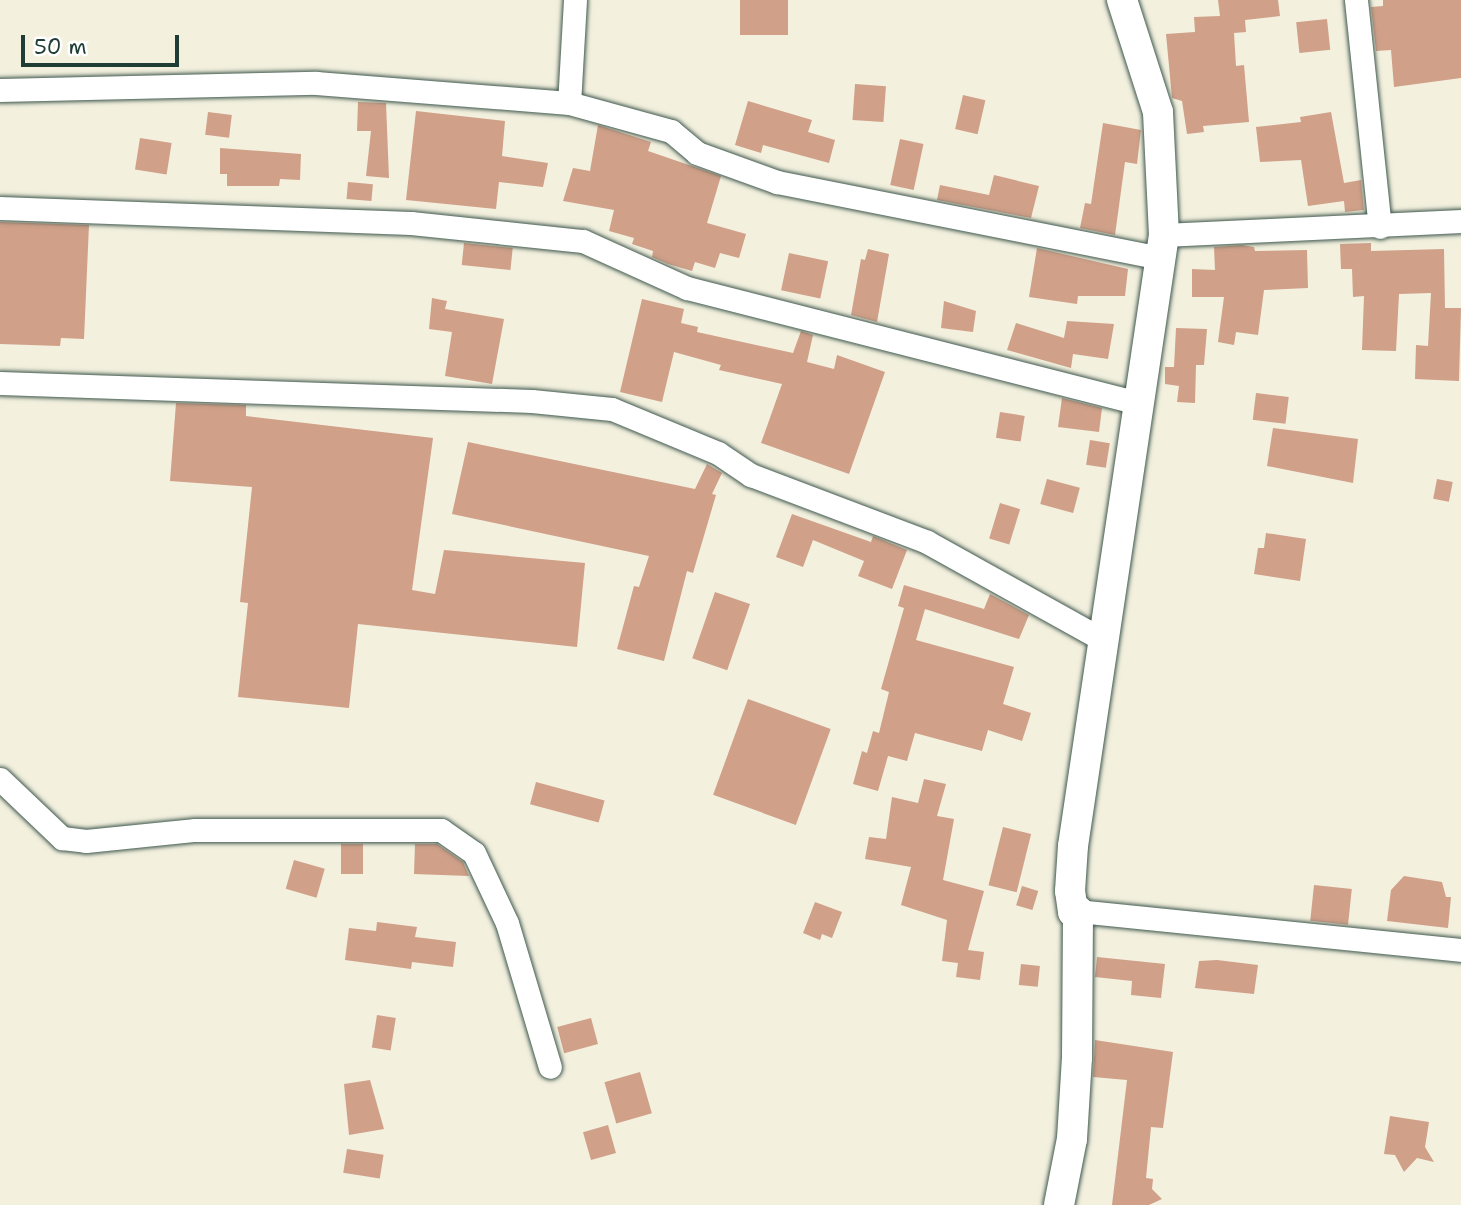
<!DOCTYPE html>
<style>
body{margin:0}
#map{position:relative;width:1461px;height:1205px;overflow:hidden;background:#f3f0de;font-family:"Shantell Sans",sans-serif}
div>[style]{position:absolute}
.building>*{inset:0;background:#d0a089;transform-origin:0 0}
.roads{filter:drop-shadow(0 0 2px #3f584e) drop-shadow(0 0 2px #3f584e)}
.minor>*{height:23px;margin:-11.5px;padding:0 11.5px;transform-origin:11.5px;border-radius:11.5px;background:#fff}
.tertiary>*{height:30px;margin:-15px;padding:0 15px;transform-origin:15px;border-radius:15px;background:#fff}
span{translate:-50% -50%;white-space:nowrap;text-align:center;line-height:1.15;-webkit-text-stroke:6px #fff;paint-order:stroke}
.scale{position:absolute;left:21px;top:35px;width:158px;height:32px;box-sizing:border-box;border:4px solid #1f3d34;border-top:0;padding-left:9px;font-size:21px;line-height:24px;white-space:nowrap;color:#1f3d34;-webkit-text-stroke:5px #fff;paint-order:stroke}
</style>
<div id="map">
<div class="building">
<i style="left:740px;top:0;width:48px;height:35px"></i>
<i style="clip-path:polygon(1218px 0,1278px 0,1280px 16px,1245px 20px,1246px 32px,1234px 33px,1236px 66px,1244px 65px,1249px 122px,1203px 126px,1204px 132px,1187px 134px,1182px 101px,1172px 98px,1166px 34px,1195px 32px,1194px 17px,1220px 16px)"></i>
<i style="clip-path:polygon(1383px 0,1461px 0,1461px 78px,1394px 87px,1391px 50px,1376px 51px,1371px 7px,1383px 6px)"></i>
<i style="left:1327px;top:19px;width:31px;height:31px;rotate:84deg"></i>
<i style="left:855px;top:84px;width:31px;height:36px;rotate:4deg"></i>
<i style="left:963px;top:95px;width:23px;height:35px;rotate:13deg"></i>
<i style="clip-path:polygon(748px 101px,812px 120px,808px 132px,835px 140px,829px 163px,763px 145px,761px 153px,735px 145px)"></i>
<i style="clip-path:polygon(358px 102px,386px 103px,389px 178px,366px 176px,371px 131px,357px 131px)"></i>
<i style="clip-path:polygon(416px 111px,505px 121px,502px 156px,548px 163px,543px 187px,499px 182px,496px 209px,406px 200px)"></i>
<i style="left:208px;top:112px;width:24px;height:23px;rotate:7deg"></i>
<i style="clip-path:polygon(1331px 112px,1344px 183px,1361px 180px,1364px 210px,1345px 212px,1344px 201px,1308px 206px,1301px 160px,1260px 162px,1256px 127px,1301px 122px,1300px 117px)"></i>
<i style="clip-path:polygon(1103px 123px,1141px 130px,1137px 164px,1125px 162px,1115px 235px,1080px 228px,1085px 203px,1091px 204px)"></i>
<i style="clip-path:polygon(598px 125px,651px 142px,648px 151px,721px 176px,707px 223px,746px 234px,739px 258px,720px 253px,715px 268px,695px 262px,692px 271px,668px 264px,652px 257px,653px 251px,632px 244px,634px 238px,609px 231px,614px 210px,563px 201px,573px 168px,590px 171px)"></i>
<i style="left:140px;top:138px;width:32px;height:32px;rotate:9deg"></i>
<i style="left:900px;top:139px;width:24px;height:47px;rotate:12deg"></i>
<i style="clip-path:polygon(220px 148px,301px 154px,300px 180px,280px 179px,279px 186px,227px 186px,227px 174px,220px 174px)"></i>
<i style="clip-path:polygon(994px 175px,1039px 186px,1031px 218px,937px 200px,940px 185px,989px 195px)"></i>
<i style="left:348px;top:182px;width:25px;height:17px;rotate:5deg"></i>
<i style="clip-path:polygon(0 222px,89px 225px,84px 339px,61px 338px,60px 346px,0 344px)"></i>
<i style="left:464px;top:243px;width:49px;height:22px;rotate:6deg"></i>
<i style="clip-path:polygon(1371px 243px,1371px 251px,1444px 249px,1445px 308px,1461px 308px,1459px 381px,1415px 379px,1416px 345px,1428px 346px,1431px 293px,1399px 294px,1396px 351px,1362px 350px,1364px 296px,1353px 297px,1352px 269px,1341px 269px,1340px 244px)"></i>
<i style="clip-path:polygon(1242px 245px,1254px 247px,1255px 251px,1307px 250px,1308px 288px,1264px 290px,1258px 335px,1236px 332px,1234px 345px,1218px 342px,1224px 297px,1192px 297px,1192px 269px,1215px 270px,1214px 247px)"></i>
<i style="clip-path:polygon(1037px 248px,1128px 269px,1125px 296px,1078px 296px,1077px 304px,1029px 297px)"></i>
<i style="clip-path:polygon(868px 249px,889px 254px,877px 322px,851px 315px,861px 259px,865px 260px)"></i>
<i style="left:789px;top:253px;width:40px;height:38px;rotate:12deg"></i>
<i style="clip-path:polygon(432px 298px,447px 301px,445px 309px,504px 319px,492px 384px,445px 376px,452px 332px,429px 329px)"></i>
<i style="clip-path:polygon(642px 299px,684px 309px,681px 323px,698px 327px,697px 332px,793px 353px,801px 331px,813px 335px,807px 362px,834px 369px,837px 355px,885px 372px,849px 474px,761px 443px,782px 384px,719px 370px,721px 365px,674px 352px,662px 402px,620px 392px)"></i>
<i style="clip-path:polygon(944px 301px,976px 311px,973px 332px,941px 328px)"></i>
<i style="clip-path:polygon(1067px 321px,1114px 324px,1108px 359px,1073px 354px,1071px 368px,1007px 350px,1016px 323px,1064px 338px)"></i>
<i style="clip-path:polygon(1176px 328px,1207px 329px,1204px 365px,1196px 365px,1195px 403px,1177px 402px,1179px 386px,1165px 384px,1165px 367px,1174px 367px)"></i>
<i style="left:1256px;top:393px;width:33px;height:27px;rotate:7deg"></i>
<i style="clip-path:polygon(1062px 398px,1102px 408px,1099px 432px,1058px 427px)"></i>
<i style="clip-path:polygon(176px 403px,246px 405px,246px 416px,433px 438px,412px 590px,435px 594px,444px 550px,585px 563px,577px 647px,358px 624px,349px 708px,238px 697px,248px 603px,240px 602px,252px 487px,170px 481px)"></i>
<i style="left:1000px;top:412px;width:25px;height:26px;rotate:9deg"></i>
<i style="clip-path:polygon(1273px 428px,1358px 439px,1353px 483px,1267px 466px)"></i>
<i style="left:1090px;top:440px;width:20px;height:25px;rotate:9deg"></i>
<i style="clip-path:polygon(468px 442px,695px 489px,707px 464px,722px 473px,712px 494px,716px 495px,693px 573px,687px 571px,664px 661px,617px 649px,634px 586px,639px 587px,649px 556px,452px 514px)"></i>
<i style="left:1047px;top:479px;width:34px;height:26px;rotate:15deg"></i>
<i style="left:1437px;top:479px;width:16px;height:20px;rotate:11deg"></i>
<i style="left:1000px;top:503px;width:21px;height:37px;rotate:17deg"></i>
<i style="clip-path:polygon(792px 514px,871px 542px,873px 536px,907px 550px,892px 589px,858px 576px,864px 561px,813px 540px,803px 567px,776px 557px)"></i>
<i style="clip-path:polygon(1266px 533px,1306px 539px,1300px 581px,1254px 574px,1258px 548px,1264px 548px)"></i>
<i style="clip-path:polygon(904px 585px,984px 609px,990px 594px,1029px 615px,1019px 639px,925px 609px,916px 640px,1014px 667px,1003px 704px,1031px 713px,1022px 741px,988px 730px,982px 751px,915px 733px,907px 761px,888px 756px,878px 791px,853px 784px,862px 751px,867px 753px,873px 731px,879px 733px,889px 692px,881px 689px,904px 608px,898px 606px)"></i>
<i style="left:715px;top:592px;width:37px;height:70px;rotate:19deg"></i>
<i style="left:748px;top:699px;width:88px;height:102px;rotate:20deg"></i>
<i style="clip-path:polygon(924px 779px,946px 784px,937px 816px,954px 819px,943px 880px,984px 891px,968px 950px,984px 952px,980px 980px,956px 977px,958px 963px,942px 961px,947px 920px,901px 905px,911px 867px,865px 859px,869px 837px,886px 839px,892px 797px,918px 803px)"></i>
<i style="left:536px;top:782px;width:71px;height:23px;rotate:15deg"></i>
<i style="left:1003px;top:827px;width:29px;height:60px;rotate:14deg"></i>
<i style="left:341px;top:844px;width:22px;height:30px"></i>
<i style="clip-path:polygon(415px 844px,437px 844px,463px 862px,469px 876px,414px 874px)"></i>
<i style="left:294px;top:860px;width:32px;height:30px;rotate:16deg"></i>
<i style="clip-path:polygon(1404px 876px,1442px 882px,1446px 897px,1451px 897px,1448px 928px,1387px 921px,1391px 890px)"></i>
<i style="left:1314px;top:885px;width:38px;height:36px;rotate:6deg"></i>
<i style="left:1022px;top:886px;width:17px;height:20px;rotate:17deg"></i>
<i style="clip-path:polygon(815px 902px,842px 912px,832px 938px,822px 934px,820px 940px,803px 933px)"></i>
<i style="clip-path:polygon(377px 922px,417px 927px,415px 937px,456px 942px,453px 967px,412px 962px,411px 969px,345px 960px,349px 928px,376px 931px)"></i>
<i style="clip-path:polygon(1097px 957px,1165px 964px,1161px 998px,1131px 995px,1132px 981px,1095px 977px)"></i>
<i style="clip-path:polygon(1217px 960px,1258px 965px,1254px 994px,1195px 988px,1199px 961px)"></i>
<i style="left:1021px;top:964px;width:19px;height:21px;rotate:6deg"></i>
<i style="left:377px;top:1015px;width:19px;height:33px;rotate:9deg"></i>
<i style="left:591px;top:1018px;width:27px;height:35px;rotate:75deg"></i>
<i style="clip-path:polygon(1095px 1040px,1173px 1052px,1163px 1128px,1151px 1127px,1146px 1178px,1153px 1179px,1152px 1189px,1162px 1199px,1149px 1205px,1112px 1205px,1127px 1080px,1093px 1077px)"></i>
<i style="left:640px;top:1072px;width:43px;height:37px;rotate:74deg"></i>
<i style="clip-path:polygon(370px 1080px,384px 1129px,349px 1135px,344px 1084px)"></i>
<i style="clip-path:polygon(1390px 1116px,1429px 1122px,1425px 1147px,1434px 1162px,1417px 1158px,1404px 1172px,1395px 1155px,1384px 1154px)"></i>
<i style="left:608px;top:1125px;width:29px;height:26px;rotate:74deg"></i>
<i style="left:347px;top:1149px;width:37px;height:24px;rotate:9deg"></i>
</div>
<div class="roads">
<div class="minor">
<i style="left:575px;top:0;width:103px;rotate:93.3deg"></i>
<i style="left:569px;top:103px;width:106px;rotate:15.4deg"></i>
<i style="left:671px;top:131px;width:34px;rotate:40deg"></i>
<i style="left:697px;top:153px;width:85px;rotate:19.9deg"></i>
<i style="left:777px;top:182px;width:390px;rotate:11.2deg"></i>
<i style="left:1356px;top:0;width:228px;rotate:84deg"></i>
<i style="left:0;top:90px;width:316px;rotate:-1.3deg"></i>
<i style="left:316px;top:83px;width:254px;rotate:4.5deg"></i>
<i style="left:0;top:208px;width:411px;rotate:2.1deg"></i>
<i style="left:411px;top:223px;width:173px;rotate:6deg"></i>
<i style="left:583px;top:241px;width:114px;rotate:24.3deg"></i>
<i style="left:687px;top:288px;width:466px;rotate:14.3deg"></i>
<i style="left:1164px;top:235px;width:297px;rotate:-2.7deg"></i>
<i style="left:0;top:383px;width:532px;rotate:1.94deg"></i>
<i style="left:532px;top:401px;width:80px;rotate:5.7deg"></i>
<i style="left:612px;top:409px;width:115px;rotate:22.5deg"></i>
<i style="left:718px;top:453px;width:40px;rotate:34deg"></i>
<i style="left:751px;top:475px;width:188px;rotate:20.8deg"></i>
<i style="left:927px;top:542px;width:204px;rotate:29.1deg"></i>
<i style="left:0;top:779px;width:86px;rotate:43.6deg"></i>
<i style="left:62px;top:838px;width:24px;rotate:7deg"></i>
<i style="left:86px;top:841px;width:110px;rotate:-5.8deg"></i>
<i style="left:195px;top:830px;width:246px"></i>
<i style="left:441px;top:830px;width:40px;rotate:34.9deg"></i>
<i style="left:474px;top:853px;width:77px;rotate:64.8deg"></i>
<i style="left:507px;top:923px;width:150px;rotate:73.4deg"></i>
<i style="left:1078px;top:911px;width:385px;rotate:5.8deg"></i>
</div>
<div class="tertiary">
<i style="left:1059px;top:1205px;width:67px;rotate:-78.9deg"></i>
<i style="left:1072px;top:1139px;width:81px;rotate:-86.5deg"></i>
<i style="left:1077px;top:1058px;width:147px;rotate:-89.6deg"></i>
<i style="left:1078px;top:911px;width:5px;rotate:169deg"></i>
<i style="left:1073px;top:912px;width:21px;rotate:-98deg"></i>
<i style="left:1070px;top:891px;width:45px;rotate:-86.2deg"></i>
<i style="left:1073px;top:846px;width:618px;rotate:-81.53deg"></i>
<i style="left:1164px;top:235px;width:123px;rotate:-92.8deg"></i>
<i style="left:1158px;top:112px;width:118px;rotate:-107.8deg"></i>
</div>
</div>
<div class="scale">50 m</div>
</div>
